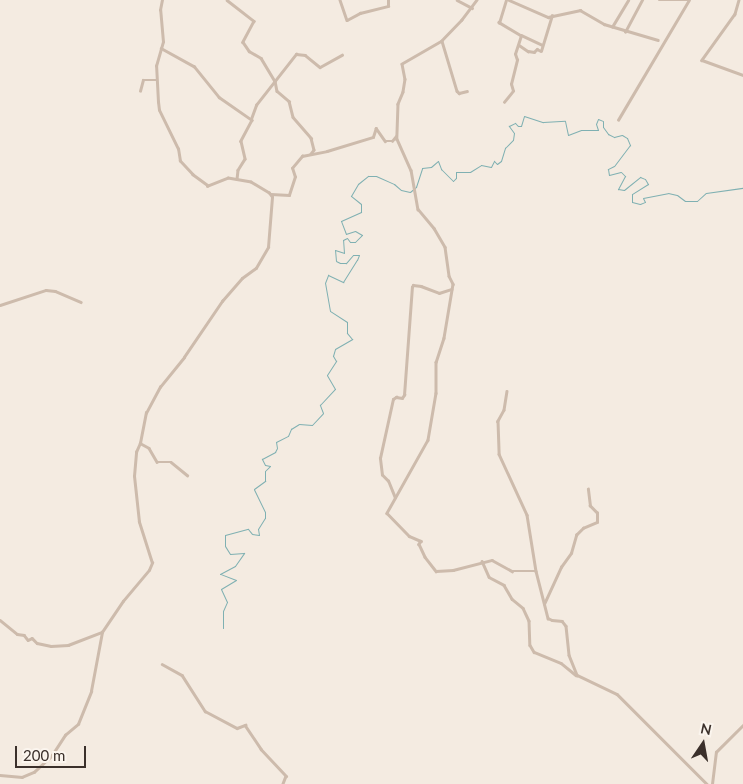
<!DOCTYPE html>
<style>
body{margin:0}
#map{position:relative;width:743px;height:784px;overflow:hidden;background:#f4ebe1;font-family:Lato,sans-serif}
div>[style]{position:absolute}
.stream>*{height:1px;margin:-0.5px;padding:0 0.5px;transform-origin:0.5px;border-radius:0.5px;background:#7fb0b2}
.minor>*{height:2.5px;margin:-1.25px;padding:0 1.25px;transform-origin:1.25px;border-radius:1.25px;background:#cdbbac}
span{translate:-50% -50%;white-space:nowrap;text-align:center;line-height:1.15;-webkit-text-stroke:4px #fbf5ee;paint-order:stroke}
.north{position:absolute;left:678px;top:719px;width:50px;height:50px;-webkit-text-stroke:4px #fbf5ee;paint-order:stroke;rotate:12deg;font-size:14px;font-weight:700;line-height:20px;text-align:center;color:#3b302b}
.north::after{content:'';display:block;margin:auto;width:18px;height:22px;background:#3b302b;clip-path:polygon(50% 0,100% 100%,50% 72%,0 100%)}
.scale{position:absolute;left:15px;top:746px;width:71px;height:22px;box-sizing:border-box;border:2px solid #3b302b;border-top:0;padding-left:6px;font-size:15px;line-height:18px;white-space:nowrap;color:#3b302b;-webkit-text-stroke:4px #fbf5ee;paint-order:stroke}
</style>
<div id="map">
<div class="stream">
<i style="left:223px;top:628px;width:17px;rotate:-90deg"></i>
<i style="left:223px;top:611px;width:10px;rotate:-66deg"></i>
<i style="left:227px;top:602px;width:14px;rotate:-115deg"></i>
<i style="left:221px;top:589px;width:17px;rotate:-31deg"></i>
<i style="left:236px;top:580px;width:17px;rotate:-159deg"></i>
<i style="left:220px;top:574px;width:17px;rotate:-28deg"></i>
<i style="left:235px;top:566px;width:16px;rotate:-55deg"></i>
<i style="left:244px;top:553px;width:14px;rotate:176deg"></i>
<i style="left:230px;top:554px;width:9px;rotate:-122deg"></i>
<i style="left:225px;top:546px;width:11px;rotate:-90deg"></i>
<i style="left:225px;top:535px;width:24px;rotate:-15deg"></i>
<i style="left:248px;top:529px;width:6px;rotate:51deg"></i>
<i style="left:252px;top:534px;width:7px;rotate:8deg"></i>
<i style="left:259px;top:535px;width:6px;rotate:-99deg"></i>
<i style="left:258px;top:529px;width:13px;rotate:-58deg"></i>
<i style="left:265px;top:518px;width:6px;rotate:-90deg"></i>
<i style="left:265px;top:512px;width:25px;rotate:-116deg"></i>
<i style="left:254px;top:489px;width:14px;rotate:-36deg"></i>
<i style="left:265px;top:481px;width:10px;rotate:-90deg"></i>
<i style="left:265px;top:471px;width:7px;rotate:-45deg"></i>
<i style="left:270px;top:466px;width:5px;rotate:-169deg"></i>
<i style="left:265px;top:465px;width:7px;rotate:-117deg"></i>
<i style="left:262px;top:459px;width:15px;rotate:-28deg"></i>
<i style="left:275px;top:452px;width:4px;rotate:-63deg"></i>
<i style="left:277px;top:448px;width:6px;rotate:-99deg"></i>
<i style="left:276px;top:442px;width:13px;rotate:-27deg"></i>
<i style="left:288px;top:436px;width:8px;rotate:-67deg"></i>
<i style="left:291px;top:429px;width:9px;rotate:-32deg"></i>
<i style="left:299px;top:424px;width:13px;rotate:4deg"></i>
<i style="left:312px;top:425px;width:16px;rotate:-47deg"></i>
<i style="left:323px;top:413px;width:9px;rotate:-111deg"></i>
<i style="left:320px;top:405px;width:22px;rotate:-47deg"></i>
<i style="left:335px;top:389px;width:16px;rotate:-120deg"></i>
<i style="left:327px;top:375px;width:17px;rotate:-57deg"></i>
<i style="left:336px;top:361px;width:6px;rotate:-121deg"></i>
<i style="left:333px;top:356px;width:7px;rotate:-74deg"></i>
<i style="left:335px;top:349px;width:20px;rotate:-30deg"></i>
<i style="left:352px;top:339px;width:8px;rotate:-130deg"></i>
<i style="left:347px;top:333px;width:11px;rotate:-90deg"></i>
<i style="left:347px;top:322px;width:20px;rotate:-147deg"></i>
<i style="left:330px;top:311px;width:28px;rotate:-100deg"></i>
<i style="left:325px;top:283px;width:9px;rotate:-69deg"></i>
<i style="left:328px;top:275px;width:17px;rotate:25deg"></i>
<i style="left:343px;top:282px;width:26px;rotate:-58deg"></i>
<i style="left:357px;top:260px;width:5px;rotate:-68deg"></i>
<i style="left:359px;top:255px;width:6px;rotate:180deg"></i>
<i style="left:353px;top:255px;width:11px;rotate:131deg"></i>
<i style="left:346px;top:263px;width:6px;rotate:180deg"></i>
<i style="left:340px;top:263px;width:4px;rotate:-153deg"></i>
<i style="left:336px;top:261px;width:11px;rotate:-95deg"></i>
<i style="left:335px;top:250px;width:9px;rotate:18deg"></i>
<i style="left:344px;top:253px;width:13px;rotate:-94deg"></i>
<i style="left:343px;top:240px;width:4px;rotate:-27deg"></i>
<i style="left:347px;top:238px;width:5px;rotate:53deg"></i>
<i style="left:350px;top:242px;width:5px"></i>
<i style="left:355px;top:242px;width:10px;rotate:-45deg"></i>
<i style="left:362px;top:235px;width:8px;rotate:-150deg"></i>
<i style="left:355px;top:231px;width:9px;rotate:162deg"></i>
<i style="left:346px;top:234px;width:14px;rotate:-111deg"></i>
<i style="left:341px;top:221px;width:22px;rotate:-24deg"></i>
<i style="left:361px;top:212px;width:8px;rotate:-90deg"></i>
<i style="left:361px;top:204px;width:13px;rotate:-141deg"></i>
<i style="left:351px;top:196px;width:14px;rotate:-60deg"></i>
<i style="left:358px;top:184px;width:13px;rotate:-39deg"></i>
<i style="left:368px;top:176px;width:8px"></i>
<i style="left:376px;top:176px;width:20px;rotate:24deg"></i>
<i style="left:394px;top:184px;width:9px;rotate:41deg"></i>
<i style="left:401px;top:190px;width:9px;rotate:13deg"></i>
<i style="left:410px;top:192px;width:8px;rotate:-40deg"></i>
<i style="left:416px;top:187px;width:20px;rotate:-72deg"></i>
<i style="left:422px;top:168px;width:9px;rotate:-6deg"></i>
<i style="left:431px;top:167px;width:9px;rotate:-41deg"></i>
<i style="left:438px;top:161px;width:9px;rotate:69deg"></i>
<i style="left:441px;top:169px;width:17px;rotate:45deg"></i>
<i style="left:453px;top:181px;width:4px;rotate:-45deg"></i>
<i style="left:456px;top:178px;width:6px;rotate:-90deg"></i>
<i style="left:456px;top:172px;width:14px"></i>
<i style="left:470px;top:172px;width:13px;rotate:-32deg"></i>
<i style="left:481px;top:165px;width:10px;rotate:11deg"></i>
<i style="left:491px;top:167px;width:7px;rotate:-63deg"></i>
<i style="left:494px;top:161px;width:4px;rotate:45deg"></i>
<i style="left:497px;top:164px;width:5px;rotate:-37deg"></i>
<i style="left:501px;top:161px;width:14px;rotate:-73deg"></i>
<i style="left:505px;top:148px;width:11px;rotate:-45deg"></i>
<i style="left:513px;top:140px;width:7px;rotate:-82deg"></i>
<i style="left:514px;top:133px;width:9px;rotate:-126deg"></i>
<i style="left:509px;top:126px;width:7px;rotate:-27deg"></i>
<i style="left:515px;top:123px;width:4px;rotate:45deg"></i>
<i style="left:518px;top:126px;width:3px"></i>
<i style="left:521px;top:126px;width:10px;rotate:-73deg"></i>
<i style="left:524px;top:116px;width:20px;rotate:18deg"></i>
<i style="left:543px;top:122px;width:22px;rotate:-3deg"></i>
<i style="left:565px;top:121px;width:14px;rotate:78deg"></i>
<i style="left:568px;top:135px;width:14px;rotate:-21deg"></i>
<i style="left:581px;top:130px;width:17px"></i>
<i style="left:598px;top:130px;width:6px;rotate:-108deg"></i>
<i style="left:596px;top:124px;width:5px;rotate:-68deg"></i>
<i style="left:598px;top:119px;width:5px;rotate:22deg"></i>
<i style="left:603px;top:121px;width:6px;rotate:90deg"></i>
<i style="left:603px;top:127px;width:9px;rotate:54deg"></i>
<i style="left:608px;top:134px;width:7px;rotate:27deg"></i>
<i style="left:614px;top:137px;width:8px;rotate:-14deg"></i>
<i style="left:622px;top:135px;width:6px;rotate:31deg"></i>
<i style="left:627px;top:138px;width:8px;rotate:67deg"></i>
<i style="left:630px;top:145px;width:26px;rotate:127deg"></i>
<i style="left:614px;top:166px;width:7px;rotate:153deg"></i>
<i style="left:608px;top:169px;width:6px;rotate:81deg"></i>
<i style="left:609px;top:175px;width:12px;rotate:-14deg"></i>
<i style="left:621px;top:172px;width:6px;rotate:45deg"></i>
<i style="left:625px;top:176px;width:15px;rotate:118deg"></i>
<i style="left:618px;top:189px;width:6px;rotate:9deg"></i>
<i style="left:624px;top:190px;width:21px;rotate:-39deg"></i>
<i style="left:640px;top:177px;width:5px;rotate:22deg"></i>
<i style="left:645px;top:179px;width:6px;rotate:59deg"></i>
<i style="left:648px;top:184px;width:19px;rotate:148deg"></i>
<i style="left:632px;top:194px;width:8px;rotate:90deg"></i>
<i style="left:632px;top:202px;width:8px;rotate:14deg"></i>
<i style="left:640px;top:204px;width:5px;rotate:-22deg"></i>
<i style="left:645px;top:202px;width:4px;rotate:-117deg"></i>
<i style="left:643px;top:198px;width:25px;rotate:-11deg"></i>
<i style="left:668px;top:193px;width:9px;rotate:13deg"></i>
<i style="left:677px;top:195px;width:10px;rotate:37deg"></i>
<i style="left:685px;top:201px;width:12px"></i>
<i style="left:697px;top:201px;width:12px;rotate:-42deg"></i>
<i style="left:706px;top:193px;width:37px;rotate:-8deg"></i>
</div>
<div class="minor">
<i style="left:227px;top:0;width:34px;rotate:38deg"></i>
<i style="left:254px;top:21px;width:24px;rotate:118deg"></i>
<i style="left:243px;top:42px;width:11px;rotate:56deg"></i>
<i style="left:249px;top:51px;width:14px;rotate:30deg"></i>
<i style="left:261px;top:58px;width:27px;rotate:59deg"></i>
<i style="left:275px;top:81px;width:10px;rotate:79deg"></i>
<i style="left:277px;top:91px;width:16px;rotate:40deg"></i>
<i style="left:289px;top:101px;width:16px;rotate:76deg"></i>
<i style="left:293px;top:117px;width:28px;rotate:49deg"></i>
<i style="left:311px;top:138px;width:12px;rotate:76deg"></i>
<i style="left:314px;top:150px;width:5px;rotate:127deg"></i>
<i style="left:340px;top:0;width:21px;rotate:71deg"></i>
<i style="left:347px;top:20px;width:15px;rotate:-28deg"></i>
<i style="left:360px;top:13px;width:29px;rotate:-14deg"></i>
<i style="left:388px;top:6px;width:6px;rotate:-90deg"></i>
<i style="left:457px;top:0;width:17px;rotate:28deg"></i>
<i style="left:477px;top:0;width:25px;rotate:127deg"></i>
<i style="left:462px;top:20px;width:29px;rotate:134deg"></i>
<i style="left:442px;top:41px;width:46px;rotate:150.1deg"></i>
<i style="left:402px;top:64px;width:15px;rotate:79deg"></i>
<i style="left:405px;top:79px;width:13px;rotate:99deg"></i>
<i style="left:403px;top:92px;width:13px;rotate:113deg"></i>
<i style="left:398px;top:104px;width:35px;rotate:92deg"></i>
<i style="left:397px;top:139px;width:34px;rotate:66deg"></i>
<i style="left:411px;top:170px;width:40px;rotate:80deg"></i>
<i style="left:418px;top:209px;width:25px;rotate:50deg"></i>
<i style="left:434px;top:228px;width:22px;rotate:60deg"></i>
<i style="left:445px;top:247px;width:29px;rotate:82deg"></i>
<i style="left:449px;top:276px;width:9px;rotate:63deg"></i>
<i style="left:453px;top:284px;width:55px;rotate:99.5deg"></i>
<i style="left:444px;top:338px;width:25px;rotate:108deg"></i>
<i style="left:436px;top:362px;width:31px;rotate:90deg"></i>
<i style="left:436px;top:393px;width:48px;rotate:99.7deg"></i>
<i style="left:428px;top:440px;width:84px;rotate:119.3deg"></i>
<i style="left:387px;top:513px;width:32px;rotate:46deg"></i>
<i style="left:409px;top:536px;width:13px;rotate:23deg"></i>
<i style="left:421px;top:541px;width:4px;rotate:124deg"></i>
<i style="left:419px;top:544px;width:14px;rotate:65deg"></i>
<i style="left:425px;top:557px;width:18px;rotate:52deg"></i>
<i style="left:436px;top:571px;width:17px;rotate:-3deg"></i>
<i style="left:453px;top:570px;width:40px;rotate:-14.4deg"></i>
<i style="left:492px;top:560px;width:23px;rotate:29deg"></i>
<i style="left:512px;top:571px;width:24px"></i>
<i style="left:536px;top:571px;width:49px;rotate:75.7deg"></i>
<i style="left:548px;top:618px;width:4px;rotate:27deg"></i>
<i style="left:552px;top:620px;width:10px;rotate:6deg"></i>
<i style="left:562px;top:621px;width:6px;rotate:51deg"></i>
<i style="left:566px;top:626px;width:29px;rotate:84deg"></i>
<i style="left:569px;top:655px;width:22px;rotate:68deg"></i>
<i style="left:577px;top:675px;width:44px;rotate:25.4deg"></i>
<i style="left:617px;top:694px;width:127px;rotate:45deg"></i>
<i style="left:509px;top:0;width:43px;rotate:23.6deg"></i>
<i style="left:548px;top:17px;width:33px;rotate:-12deg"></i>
<i style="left:580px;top:10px;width:28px;rotate:30deg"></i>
<i style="left:604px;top:24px;width:56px;rotate:16.5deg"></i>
<i style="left:659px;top:0;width:29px"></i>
<i style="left:739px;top:0;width:15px;rotate:106deg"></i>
<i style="left:735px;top:14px;width:57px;rotate:125.7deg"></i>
<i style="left:702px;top:60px;width:44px;rotate:20.1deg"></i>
<i style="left:612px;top:27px;width:31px;rotate:-59deg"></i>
<i style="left:625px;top:32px;width:36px;rotate:-62deg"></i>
<i style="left:521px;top:35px;width:23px;rotate:25deg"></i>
<i style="left:442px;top:41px;width:52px;rotate:73.3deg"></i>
<i style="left:457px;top:91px;width:3px;rotate:45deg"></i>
<i style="left:459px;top:93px;width:8px;rotate:-14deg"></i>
<i style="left:519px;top:45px;width:11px;rotate:34deg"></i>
<i style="left:528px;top:51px;width:6px;rotate:9deg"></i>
<i style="left:534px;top:52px;width:4px;rotate:-45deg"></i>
<i style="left:537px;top:49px;width:4px;rotate:27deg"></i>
<i style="left:541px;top:51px;width:37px;rotate:-73deg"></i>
<i style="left:161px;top:48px;width:38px;rotate:29deg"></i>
<i style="left:194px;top:66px;width:40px;rotate:51deg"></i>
<i style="left:219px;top:97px;width:40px;rotate:34.9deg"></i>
<i style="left:252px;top:120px;width:24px;rotate:118deg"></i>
<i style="left:241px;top:141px;width:18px;rotate:77deg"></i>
<i style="left:245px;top:159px;width:13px;rotate:122deg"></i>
<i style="left:238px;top:170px;width:9px;rotate:96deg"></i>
<i style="left:140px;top:91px;width:11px;rotate:-75deg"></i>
<i style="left:143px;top:80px;width:14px"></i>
<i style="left:504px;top:102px;width:14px;rotate:-51deg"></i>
<i style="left:513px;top:91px;width:7px;rotate:-106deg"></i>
<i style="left:511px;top:84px;width:25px;rotate:-76deg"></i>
<i style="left:517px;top:60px;width:6px;rotate:-108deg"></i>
<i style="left:515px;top:54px;width:19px;rotate:-72deg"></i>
<i style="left:521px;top:36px;width:26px;rotate:-149deg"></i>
<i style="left:499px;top:23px;width:24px;rotate:-73deg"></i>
<i style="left:251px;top:119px;width:15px;rotate:-70deg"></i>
<i style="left:256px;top:105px;width:65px;rotate:-51.9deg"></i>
<i style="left:296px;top:54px;width:9px;rotate:6deg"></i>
<i style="left:305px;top:55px;width:19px;rotate:39deg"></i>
<i style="left:320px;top:67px;width:25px;rotate:-29deg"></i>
<i style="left:618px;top:120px;width:139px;rotate:-59.4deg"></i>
<i style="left:271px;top:194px;width:18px;rotate:3deg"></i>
<i style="left:289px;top:195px;width:19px;rotate:-72deg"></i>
<i style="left:295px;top:177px;width:9px;rotate:-108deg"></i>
<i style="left:292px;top:168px;width:16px;rotate:-50deg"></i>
<i style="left:302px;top:156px;width:25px;rotate:-11deg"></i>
<i style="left:327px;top:151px;width:48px;rotate:-16.9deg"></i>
<i style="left:373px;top:137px;width:9px;rotate:-72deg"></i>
<i style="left:376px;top:128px;width:16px;rotate:55deg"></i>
<i style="left:385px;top:141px;width:7px"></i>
<i style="left:392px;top:141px;width:6px;rotate:-51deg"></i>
<i style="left:0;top:305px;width:48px;rotate:-18.1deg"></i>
<i style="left:46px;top:290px;width:9px;rotate:6deg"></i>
<i style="left:55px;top:291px;width:28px;rotate:23deg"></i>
<i style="left:507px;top:391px;width:19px;rotate:99deg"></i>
<i style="left:504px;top:410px;width:13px;rotate:119deg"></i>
<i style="left:498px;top:421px;width:33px;rotate:88deg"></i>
<i style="left:499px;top:454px;width:67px;rotate:65.3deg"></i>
<i style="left:527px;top:515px;width:57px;rotate:80.9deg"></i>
<i style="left:140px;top:443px;width:10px;rotate:29deg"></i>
<i style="left:149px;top:448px;width:16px;rotate:60deg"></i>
<i style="left:157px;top:462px;width:14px"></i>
<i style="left:171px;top:462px;width:21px;rotate:39deg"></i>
<i style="left:395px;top:498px;width:18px;rotate:-112deg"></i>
<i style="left:388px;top:481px;width:8px;rotate:-135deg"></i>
<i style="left:382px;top:475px;width:17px;rotate:-97deg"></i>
<i style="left:380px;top:458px;width:60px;rotate:-77.6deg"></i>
<i style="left:393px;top:399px;width:4px;rotate:-34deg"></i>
<i style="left:396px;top:397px;width:6px;rotate:9deg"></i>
<i style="left:402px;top:398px;width:4px;rotate:-56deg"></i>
<i style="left:404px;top:395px;width:108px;rotate:-85.8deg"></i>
<i style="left:412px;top:287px;width:2px;rotate:-63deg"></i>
<i style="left:413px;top:285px;width:8px;rotate:7deg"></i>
<i style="left:421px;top:286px;width:19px;rotate:21deg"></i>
<i style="left:439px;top:293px;width:13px;rotate:-18deg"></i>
<i style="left:482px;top:561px;width:17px;rotate:66deg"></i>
<i style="left:489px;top:577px;width:17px;rotate:28deg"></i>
<i style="left:504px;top:585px;width:16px;rotate:60deg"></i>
<i style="left:512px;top:599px;width:14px;rotate:39deg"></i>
<i style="left:523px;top:608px;width:14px;rotate:65deg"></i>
<i style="left:529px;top:621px;width:24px;rotate:88deg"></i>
<i style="left:530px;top:645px;width:8px;rotate:60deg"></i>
<i style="left:534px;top:652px;width:29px;rotate:22deg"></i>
<i style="left:561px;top:663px;width:19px;rotate:39deg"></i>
<i style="left:544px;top:604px;width:41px;rotate:-65.3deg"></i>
<i style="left:561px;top:567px;width:17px;rotate:-54deg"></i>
<i style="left:571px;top:553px;width:19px;rotate:-74deg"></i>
<i style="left:576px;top:535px;width:10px;rotate:-45deg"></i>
<i style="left:583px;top:528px;width:15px;rotate:-23deg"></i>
<i style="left:597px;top:522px;width:9px;rotate:-90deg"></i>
<i style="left:597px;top:513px;width:10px;rotate:-135deg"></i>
<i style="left:590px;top:506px;width:17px;rotate:-97deg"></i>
<i style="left:0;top:620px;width:22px;rotate:39deg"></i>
<i style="left:17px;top:634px;width:7px;rotate:8deg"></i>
<i style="left:24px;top:635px;width:6px;rotate:51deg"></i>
<i style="left:28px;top:640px;width:4px;rotate:-27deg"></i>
<i style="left:32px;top:638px;width:7px;rotate:45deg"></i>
<i style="left:37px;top:643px;width:14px;rotate:12deg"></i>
<i style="left:51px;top:646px;width:17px;rotate:-3deg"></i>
<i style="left:68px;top:645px;width:36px;rotate:-21deg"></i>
<i style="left:162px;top:664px;width:23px;rotate:29deg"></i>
<i style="left:182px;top:675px;width:43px;rotate:57.4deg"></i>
<i style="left:205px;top:711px;width:36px;rotate:28deg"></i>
<i style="left:237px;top:728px;width:9px;rotate:-21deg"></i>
<i style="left:245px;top:725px;width:29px;rotate:56deg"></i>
<i style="left:261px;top:749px;width:37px;rotate:47deg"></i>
<i style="left:286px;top:776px;width:9px;rotate:111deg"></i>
<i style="left:0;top:775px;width:22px;rotate:5deg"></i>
<i style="left:22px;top:777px;width:13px;rotate:-23deg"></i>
<i style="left:34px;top:772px;width:25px;rotate:-43deg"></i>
<i style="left:52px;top:755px;width:24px;rotate:-57deg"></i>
<i style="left:65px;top:735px;width:17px;rotate:-40deg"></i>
<i style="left:78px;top:724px;width:35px;rotate:-68deg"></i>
<i style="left:91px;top:691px;width:60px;rotate:-79.4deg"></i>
<i style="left:102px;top:632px;width:37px;rotate:-56deg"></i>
<i style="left:123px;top:601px;width:40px;rotate:-50deg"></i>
<i style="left:149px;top:570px;width:8px;rotate:-67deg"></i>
<i style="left:152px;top:563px;width:43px;rotate:-107.6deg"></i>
<i style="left:139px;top:522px;width:46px;rotate:-96.2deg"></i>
<i style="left:134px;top:476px;width:24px;rotate:-85deg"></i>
<i style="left:136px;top:452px;width:10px;rotate:-66deg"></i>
<i style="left:140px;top:443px;width:31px;rotate:-79deg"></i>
<i style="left:146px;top:413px;width:30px;rotate:-62deg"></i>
<i style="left:160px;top:387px;width:38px;rotate:-51deg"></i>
<i style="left:184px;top:357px;width:68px;rotate:-55.8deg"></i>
<i style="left:222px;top:301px;width:30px;rotate:-49deg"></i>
<i style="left:242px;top:278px;width:17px;rotate:-36deg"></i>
<i style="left:256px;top:268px;width:24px;rotate:-60deg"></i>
<i style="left:268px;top:247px;width:50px;rotate:-85.4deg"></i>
<i style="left:272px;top:197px;width:5px;rotate:-127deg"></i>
<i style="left:269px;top:193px;width:21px;rotate:-149deg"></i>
<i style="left:251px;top:182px;width:23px;rotate:-170deg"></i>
<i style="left:228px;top:178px;width:22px;rotate:158deg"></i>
<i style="left:208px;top:186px;width:19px;rotate:-144deg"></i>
<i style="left:193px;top:175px;width:19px;rotate:-133deg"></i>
<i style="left:180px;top:161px;width:12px;rotate:-99deg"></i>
<i style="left:178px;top:149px;width:43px;rotate:-116deg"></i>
<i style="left:159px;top:110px;width:8px;rotate:-97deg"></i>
<i style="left:158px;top:102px;width:36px;rotate:-93deg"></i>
<i style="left:156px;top:66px;width:25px;rotate:-74deg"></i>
<i style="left:163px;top:42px;width:32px;rotate:-95deg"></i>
<i style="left:160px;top:10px;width:10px;rotate:-79deg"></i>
<i style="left:712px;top:784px;width:32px;rotate:-83deg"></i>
<i style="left:716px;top:752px;width:38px;rotate:-45deg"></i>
</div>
<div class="north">N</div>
<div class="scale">200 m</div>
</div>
